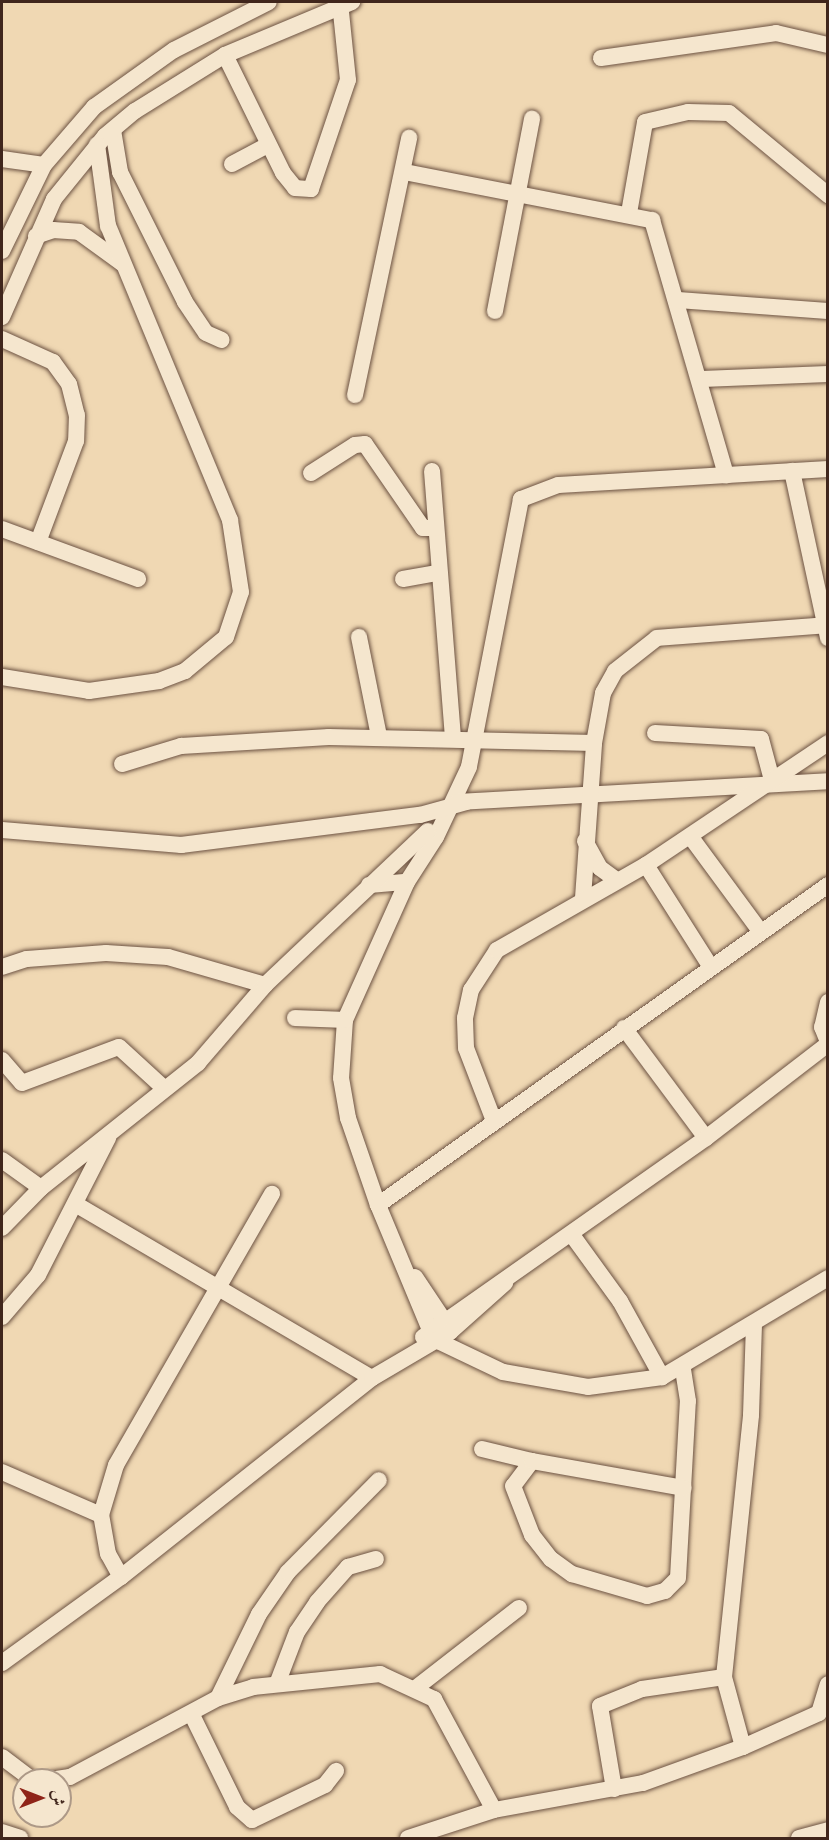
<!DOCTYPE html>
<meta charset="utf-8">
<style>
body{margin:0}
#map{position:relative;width:829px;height:1840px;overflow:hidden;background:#f0d8b3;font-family:"IM FELL DW Pica",Amiri,serif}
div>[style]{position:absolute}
.roads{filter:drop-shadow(0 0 2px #6c5242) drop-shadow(0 0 2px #6c5242)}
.minor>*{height:16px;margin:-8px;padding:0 8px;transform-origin:8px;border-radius:8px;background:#f5e6ce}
span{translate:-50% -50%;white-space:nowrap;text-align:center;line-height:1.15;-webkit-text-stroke:4.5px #f5e6ce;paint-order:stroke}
.frame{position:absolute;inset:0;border:3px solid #40261c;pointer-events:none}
.north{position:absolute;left:12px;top:1768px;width:60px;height:60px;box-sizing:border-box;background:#f5e6ce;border:2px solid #ad9987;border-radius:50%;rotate:90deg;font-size:16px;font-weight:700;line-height:24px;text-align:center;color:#40261c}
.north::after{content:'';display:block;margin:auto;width:21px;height:27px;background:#8f2418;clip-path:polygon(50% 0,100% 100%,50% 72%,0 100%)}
</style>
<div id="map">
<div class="roads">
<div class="minor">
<i style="left:225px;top:55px;width:131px;rotate:63.8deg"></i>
<i style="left:283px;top:173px;width:19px;rotate:51deg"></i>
<i style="left:295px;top:188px;width:16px;rotate:4deg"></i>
<i style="left:311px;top:189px;width:115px;rotate:-71.3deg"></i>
<i style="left:348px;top:80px;width:78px;rotate:-95.9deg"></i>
<i style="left:601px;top:58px;width:177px;rotate:-8.1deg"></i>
<i style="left:776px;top:33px;width:53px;rotate:13deg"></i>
<i style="left:113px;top:130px;width:43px;rotate:80.5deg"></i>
<i style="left:120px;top:172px;width:145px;rotate:63.4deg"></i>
<i style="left:185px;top:302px;width:37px;rotate:56deg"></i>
<i style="left:206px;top:333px;width:17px;rotate:24deg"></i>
<i style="left:2px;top:159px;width:42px;rotate:8.1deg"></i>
<i style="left:232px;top:164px;width:40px;rotate:-28deg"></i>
<i style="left:404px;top:172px;width:253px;rotate:11deg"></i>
<i style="left:652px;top:220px;width:266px;rotate:73.8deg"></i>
<i style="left:629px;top:213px;width:92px;rotate:-80deg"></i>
<i style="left:645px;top:122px;width:44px;rotate:-13.1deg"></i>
<i style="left:688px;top:112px;width:41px;rotate:1.4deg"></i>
<i style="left:729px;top:113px;width:129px;rotate:39.6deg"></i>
<i style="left:36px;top:236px;width:18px;rotate:-19deg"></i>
<i style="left:53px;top:230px;width:26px;rotate:4deg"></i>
<i style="left:79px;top:232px;width:54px;rotate:36deg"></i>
<i style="left:2px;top:251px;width:96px;rotate:-64deg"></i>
<i style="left:44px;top:165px;width:77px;rotate:-49.2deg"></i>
<i style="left:94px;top:107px;width:98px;rotate:-35.5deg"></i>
<i style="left:174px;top:50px;width:106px;rotate:-26.8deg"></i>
<i style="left:678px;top:300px;width:150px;rotate:4.2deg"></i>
<i style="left:495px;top:311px;width:196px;rotate:-79.1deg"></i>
<i style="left:2px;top:317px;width:129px;rotate:-66.2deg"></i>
<i style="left:54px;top:199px;width:81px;rotate:-51deg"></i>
<i style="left:105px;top:136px;width:39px;rotate:-40deg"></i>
<i style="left:135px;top:111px;width:106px;rotate:-31.9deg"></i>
<i style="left:225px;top:55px;width:138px;rotate:-22.7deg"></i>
<i style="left:2px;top:339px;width:56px;rotate:24.3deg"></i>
<i style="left:53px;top:362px;width:27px;rotate:54deg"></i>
<i style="left:69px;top:384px;width:32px;rotate:76deg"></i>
<i style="left:77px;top:415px;width:26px;rotate:92deg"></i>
<i style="left:76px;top:441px;width:108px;rotate:110.6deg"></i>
<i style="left:702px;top:379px;width:126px;rotate:-2.3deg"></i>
<i style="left:355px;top:395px;width:263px;rotate:-78.1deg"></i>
<i style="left:828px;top:469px;width:270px;rotate:176.6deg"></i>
<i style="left:558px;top:485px;width:40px;rotate:159deg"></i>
<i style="left:521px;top:499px;width:273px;rotate:101deg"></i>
<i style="left:469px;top:767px;width:77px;rotate:115.2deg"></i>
<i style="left:436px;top:837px;width:54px;rotate:122.8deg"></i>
<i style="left:407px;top:882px;width:151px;rotate:114.2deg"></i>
<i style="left:345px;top:1020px;width:58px;rotate:93.9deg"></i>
<i style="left:341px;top:1078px;width:41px;rotate:80.1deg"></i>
<i style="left:348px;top:1118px;width:92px;rotate:71deg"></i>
<i style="left:378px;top:1205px;width:135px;rotate:67.4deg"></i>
<i style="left:430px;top:1330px;width:14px;rotate:54deg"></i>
<i style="left:438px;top:1341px;width:72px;rotate:25.5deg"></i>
<i style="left:503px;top:1372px;width:86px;rotate:10deg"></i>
<i style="left:588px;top:1387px;width:75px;rotate:-7.7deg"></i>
<i style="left:662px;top:1377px;width:193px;rotate:-30.8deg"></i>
<i style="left:432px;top:471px;width:267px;rotate:85.5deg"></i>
<i style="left:792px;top:471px;width:171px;rotate:77.8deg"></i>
<i style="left:311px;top:473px;width:52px;rotate:-32.5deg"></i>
<i style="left:355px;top:445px;width:10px;rotate:-6deg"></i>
<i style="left:365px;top:444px;width:102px;rotate:55.4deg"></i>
<i style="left:423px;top:528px;width:12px"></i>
<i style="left:2px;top:529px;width:145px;rotate:20.2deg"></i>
<i style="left:403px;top:579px;width:35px;rotate:-10deg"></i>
<i style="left:359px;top:637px;width:101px;rotate:78.6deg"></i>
<i style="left:2px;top:677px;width:88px;rotate:9.1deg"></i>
<i style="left:89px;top:691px;width:71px;rotate:-8.1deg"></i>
<i style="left:159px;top:681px;width:28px;rotate:-21deg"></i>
<i style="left:185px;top:671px;width:53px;rotate:-39.7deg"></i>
<i style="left:226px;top:637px;width:47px;rotate:-71.6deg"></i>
<i style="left:241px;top:592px;width:73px;rotate:-98.7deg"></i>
<i style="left:230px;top:520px;width:318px;rotate:-112.5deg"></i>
<i style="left:108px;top:226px;width:82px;rotate:-97.7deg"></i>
<i style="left:655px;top:733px;width:106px;rotate:3.2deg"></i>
<i style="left:761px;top:739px;width:42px;rotate:75deg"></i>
<i style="left:122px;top:764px;width:62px;rotate:-17deg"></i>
<i style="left:181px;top:746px;width:148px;rotate:-3.5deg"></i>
<i style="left:329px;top:737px;width:265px;rotate:1.3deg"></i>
<i style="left:457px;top:802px;width:372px;rotate:-3.2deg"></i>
<i style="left:2px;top:830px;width:180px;rotate:4.8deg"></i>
<i style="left:181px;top:845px;width:241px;rotate:-7.2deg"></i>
<i style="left:420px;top:815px;width:49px;rotate:-15.5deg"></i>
<i style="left:690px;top:836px;width:118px;rotate:53.6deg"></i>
<i style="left:585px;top:841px;width:31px;rotate:61deg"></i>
<i style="left:600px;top:868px;width:19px;rotate:36deg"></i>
<i style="left:646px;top:865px;width:120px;rotate:57.6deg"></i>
<i style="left:369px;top:885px;width:38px;rotate:-5deg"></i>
<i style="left:583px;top:898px;width:155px;rotate:-85.9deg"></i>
<i style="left:594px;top:743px;width:51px;rotate:-79.8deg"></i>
<i style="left:603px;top:693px;width:25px;rotate:-61deg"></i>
<i style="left:615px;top:671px;width:53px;rotate:-38.2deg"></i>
<i style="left:657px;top:638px;width:171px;rotate:-4.3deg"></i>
<i style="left:2px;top:967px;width:26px;rotate:-18deg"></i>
<i style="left:27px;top:959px;width:79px;rotate:-4.3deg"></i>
<i style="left:106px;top:953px;width:62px;rotate:3.7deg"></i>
<i style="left:168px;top:957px;width:101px;rotate:16.1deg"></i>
<i style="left:828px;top:1002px;width:26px;rotate:103deg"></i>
<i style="left:822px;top:1027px;width:16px;rotate:68deg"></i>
<i style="left:295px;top:1018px;width:50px;rotate:2.3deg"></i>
<i style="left:624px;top:1028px;width:137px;rotate:53.3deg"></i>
<i style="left:2px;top:1060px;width:30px;rotate:49deg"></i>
<i style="left:22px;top:1083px;width:103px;rotate:-20.4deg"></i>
<i style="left:119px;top:1047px;width:62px;rotate:42.4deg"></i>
<i style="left:494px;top:1121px;width:78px;rotate:-111deg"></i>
<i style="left:466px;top:1048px;width:30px;rotate:-92deg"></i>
<i style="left:465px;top:1018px;width:29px;rotate:-78deg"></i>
<i style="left:471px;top:990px;width:48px;rotate:-57deg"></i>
<i style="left:497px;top:950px;width:172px;rotate:-29.7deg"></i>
<i style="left:646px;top:865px;width:219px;rotate:-33.8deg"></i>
<i style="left:2px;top:1160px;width:48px;rotate:35.7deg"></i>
<i style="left:77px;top:1205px;width:342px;rotate:30.4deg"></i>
<i style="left:378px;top:1205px;width:552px;rotate:-35.42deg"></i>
<i style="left:2px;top:1228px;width:56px;rotate:-45.7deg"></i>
<i style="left:41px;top:1188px;width:201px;rotate:-38.5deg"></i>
<i style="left:198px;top:1063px;width:103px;rotate:-49.3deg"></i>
<i style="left:265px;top:985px;width:224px;rotate:-43.4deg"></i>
<i style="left:572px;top:1235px;width:82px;rotate:54deg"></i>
<i style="left:620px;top:1301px;width:87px;rotate:61.1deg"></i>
<i style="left:415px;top:1277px;width:61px;rotate:56.3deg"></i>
<i style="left:2px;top:1317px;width:55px;rotate:-49.4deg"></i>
<i style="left:38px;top:1275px;width:154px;rotate:-62.9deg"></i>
<i style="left:423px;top:1337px;width:346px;rotate:-35.1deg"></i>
<i style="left:706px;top:1138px;width:154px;rotate:-37.6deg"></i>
<i style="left:482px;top:1449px;width:51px;rotate:13.5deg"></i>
<i style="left:532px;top:1461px;width:31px;rotate:127deg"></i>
<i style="left:513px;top:1486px;width:53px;rotate:68.8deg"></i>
<i style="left:532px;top:1535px;width:31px;rotate:52deg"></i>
<i style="left:551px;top:1559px;width:26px;rotate:36deg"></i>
<i style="left:572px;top:1574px;width:78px;rotate:16.3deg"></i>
<i style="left:647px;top:1596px;width:19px;rotate:-16deg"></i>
<i style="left:665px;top:1591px;width:18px;rotate:-45deg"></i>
<i style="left:678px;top:1578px;width:177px;rotate:-86.8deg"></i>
<i style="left:688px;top:1401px;width:32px;rotate:-99deg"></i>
<i style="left:532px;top:1461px;width:154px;rotate:10.1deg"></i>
<i style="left:2px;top:1472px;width:108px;rotate:23.5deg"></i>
<i style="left:121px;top:1577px;width:26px;rotate:-119deg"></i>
<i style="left:108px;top:1554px;width:40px;rotate:-100deg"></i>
<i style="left:101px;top:1515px;width:52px;rotate:-73.3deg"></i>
<i style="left:116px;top:1465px;width:313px;rotate:-60.1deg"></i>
<i style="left:2px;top:1663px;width:147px;rotate:-35.9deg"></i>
<i style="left:121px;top:1577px;width:320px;rotate:-38.4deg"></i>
<i style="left:372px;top:1378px;width:91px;rotate:-30.5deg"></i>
<i style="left:450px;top:1332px;width:74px;rotate:-41.7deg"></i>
<i style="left:277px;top:1684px;width:56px;rotate:-69deg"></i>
<i style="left:297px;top:1632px;width:36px;rotate:-56deg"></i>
<i style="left:317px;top:1602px;width:47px;rotate:-48.5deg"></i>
<i style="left:348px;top:1567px;width:29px;rotate:-16deg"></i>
<i style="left:417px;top:1687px;width:129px;rotate:-37.8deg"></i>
<i style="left:218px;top:1698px;width:93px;rotate:-64deg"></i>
<i style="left:259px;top:1614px;width:51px;rotate:-55.4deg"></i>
<i style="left:288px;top:1572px;width:129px;rotate:-45.3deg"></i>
<i style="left:192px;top:1715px;width:102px;rotate:63.9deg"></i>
<i style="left:237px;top:1807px;width:20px;rotate:41deg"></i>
<i style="left:252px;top:1820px;width:81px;rotate:-25.6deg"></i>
<i style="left:325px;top:1785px;width:18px;rotate:-52deg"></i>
<i style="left:743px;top:1747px;width:73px;rotate:-105.2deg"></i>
<i style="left:724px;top:1677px;width:263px;rotate:-84.1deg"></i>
<i style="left:751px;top:1415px;width:92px;rotate:-88.1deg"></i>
<i style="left:2px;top:1757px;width:38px;rotate:37deg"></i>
<i style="left:50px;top:1780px;width:20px;rotate:-9deg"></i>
<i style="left:70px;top:1777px;width:168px;rotate:-28.1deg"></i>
<i style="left:218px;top:1698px;width:37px;rotate:-17deg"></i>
<i style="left:253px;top:1687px;width:128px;rotate:-5.8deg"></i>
<i style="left:380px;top:1674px;width:60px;rotate:24.8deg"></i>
<i style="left:434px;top:1699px;width:126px;rotate:61.6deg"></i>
<i style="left:614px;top:1789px;width:84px;rotate:-99.6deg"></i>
<i style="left:600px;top:1706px;width:45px;rotate:-22deg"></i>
<i style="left:642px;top:1689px;width:83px;rotate:-8.3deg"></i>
<i style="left:2px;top:1832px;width:19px;rotate:18deg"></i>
<i style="left:408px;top:1838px;width:90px;rotate:-18deg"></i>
<i style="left:494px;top:1810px;width:151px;rotate:-10.3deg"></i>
<i style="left:643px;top:1783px;width:106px;rotate:-19.8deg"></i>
<i style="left:743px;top:1747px;width:83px;rotate:-24.1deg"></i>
<i style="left:819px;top:1713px;width:30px;rotate:-73deg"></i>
<i style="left:799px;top:1838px;width:30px;rotate:-15deg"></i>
</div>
</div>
<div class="frame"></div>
<div class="north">ش</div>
</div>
